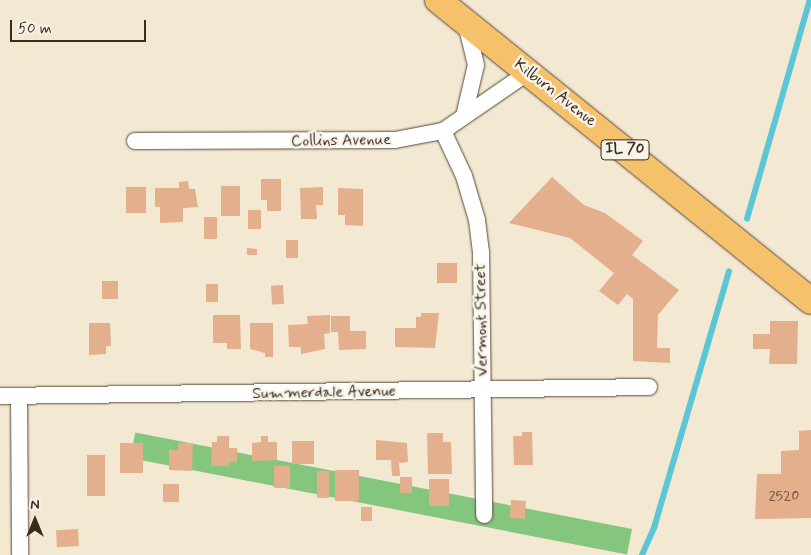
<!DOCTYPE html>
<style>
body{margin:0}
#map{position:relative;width:811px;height:555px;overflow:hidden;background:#f3e8d1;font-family:Mynerve,sans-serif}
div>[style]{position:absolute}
.green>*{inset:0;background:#85c67f;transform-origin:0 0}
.stream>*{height:5.5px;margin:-2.75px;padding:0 2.75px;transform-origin:2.75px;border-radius:2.75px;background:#5cc6d7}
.building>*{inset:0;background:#e4af8d;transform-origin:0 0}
.roads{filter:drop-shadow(0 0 1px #574639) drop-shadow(0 0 1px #574639)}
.minor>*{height:16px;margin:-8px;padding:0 8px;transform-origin:8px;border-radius:8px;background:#fff}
.primary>*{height:26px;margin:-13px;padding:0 13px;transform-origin:13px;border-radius:13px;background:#f5c16b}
span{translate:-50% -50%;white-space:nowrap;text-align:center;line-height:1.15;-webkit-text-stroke:5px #f7f3e8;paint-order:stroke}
.number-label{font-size:14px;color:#654b3a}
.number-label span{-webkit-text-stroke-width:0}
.shield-label span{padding:1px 4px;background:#f7f3e8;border:1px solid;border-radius:4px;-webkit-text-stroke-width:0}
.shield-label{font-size:15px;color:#3b2a1e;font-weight:700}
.street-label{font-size:16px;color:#3b2a1e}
.north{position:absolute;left:10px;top:495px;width:50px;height:50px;-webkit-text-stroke:4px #f7f3e8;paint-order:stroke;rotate:0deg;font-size:14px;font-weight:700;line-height:20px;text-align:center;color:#3b2a1e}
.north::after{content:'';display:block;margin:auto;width:18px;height:22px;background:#3b2a1e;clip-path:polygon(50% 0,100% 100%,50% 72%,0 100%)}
.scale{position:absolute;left:10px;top:20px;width:136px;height:22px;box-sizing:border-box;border:2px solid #3b2a1e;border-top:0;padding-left:6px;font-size:15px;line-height:18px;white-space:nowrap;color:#3b2a1e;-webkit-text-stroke:4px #f7f3e8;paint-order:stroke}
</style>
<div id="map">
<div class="green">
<i style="left:632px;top:529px;width:26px;height:506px;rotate:101deg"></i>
</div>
<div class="stream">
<i style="left:747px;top:219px;width:228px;rotate:-74deg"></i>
<i style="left:642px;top:555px;width:30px;rotate:-66deg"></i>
<i style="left:654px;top:528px;width:267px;rotate:-73.7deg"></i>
</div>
<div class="building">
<i style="clip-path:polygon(552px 177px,584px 205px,605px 213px,643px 241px,632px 255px,679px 290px,658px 315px,657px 348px,670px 348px,670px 363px,633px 361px,633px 299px,627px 294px,618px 305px,599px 291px,614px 273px,570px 238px,509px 223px)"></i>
<i style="clip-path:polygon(261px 179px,281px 179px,281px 211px,267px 211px,267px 200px,261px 200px)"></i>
<i style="clip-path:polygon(188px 181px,189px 189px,195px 189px,198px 207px,183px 208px,183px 222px,160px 223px,160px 207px,155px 207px,155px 188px,179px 188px,179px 182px)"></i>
<i style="left:221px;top:186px;width:19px;height:30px"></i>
<i style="left:126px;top:187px;width:20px;height:26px"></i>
<i style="clip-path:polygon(323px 187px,323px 205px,316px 205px,317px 219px,301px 219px,300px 188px)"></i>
<i style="clip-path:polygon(338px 188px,363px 189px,363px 226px,345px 225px,345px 215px,338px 215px)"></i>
<i style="left:248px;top:210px;width:13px;height:19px"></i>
<i style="left:204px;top:217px;width:13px;height:22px"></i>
<i style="left:286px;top:240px;width:12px;height:18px"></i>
<i style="clip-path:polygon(247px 248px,257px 249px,257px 255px,247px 255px)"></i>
<i style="left:437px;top:263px;width:20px;height:20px"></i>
<i style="left:102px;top:281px;width:16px;height:18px"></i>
<i style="left:206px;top:284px;width:12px;height:18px"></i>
<i style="left:283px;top:285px;width:19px;height:12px;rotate:87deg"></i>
<i style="clip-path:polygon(421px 313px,439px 313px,435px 348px,395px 347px,395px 328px,416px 328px,416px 317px,421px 317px)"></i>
<i style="clip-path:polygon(213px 315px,240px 315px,241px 349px,227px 349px,227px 343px,213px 343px)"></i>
<i style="clip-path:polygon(330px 315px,330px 333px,324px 334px,325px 349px,301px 354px,301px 347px,289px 347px,288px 325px,308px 324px,307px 316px)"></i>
<i style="clip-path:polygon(331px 316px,350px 316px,350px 331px,366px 331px,366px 349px,339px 350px,338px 332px,331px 332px)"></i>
<i style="clip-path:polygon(770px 321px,798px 321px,797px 364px,769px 364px,770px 349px,753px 349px,753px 334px,770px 334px)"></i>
<i style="clip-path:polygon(89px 323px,110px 323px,111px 346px,106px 346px,106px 354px,89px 355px)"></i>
<i style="clip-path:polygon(250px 323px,273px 323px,273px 357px,265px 357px,265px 353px,250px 349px)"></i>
<i style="clip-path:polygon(811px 430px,811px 518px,755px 519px,757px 474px,781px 474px,781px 451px,799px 450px,799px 431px)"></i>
<i style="clip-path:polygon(522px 432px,532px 432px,533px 465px,514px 465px,513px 436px,522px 436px)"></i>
<i style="clip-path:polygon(427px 433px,443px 433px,443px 442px,451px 442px,452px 474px,428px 474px)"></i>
<i style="clip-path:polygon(217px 436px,229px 436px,229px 448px,237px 448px,237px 462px,229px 462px,229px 466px,211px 466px,212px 442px,217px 442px)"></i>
<i style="clip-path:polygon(261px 436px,268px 436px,268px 442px,277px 442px,277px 460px,252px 461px,252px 443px,261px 442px)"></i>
<i style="clip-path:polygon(376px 440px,407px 443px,408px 462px,399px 463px,400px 476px,392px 476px,391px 460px,376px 460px)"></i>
<i style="left:314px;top:441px;width:23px;height:22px;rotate:90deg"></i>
<i style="left:120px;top:443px;width:23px;height:30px"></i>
<i style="clip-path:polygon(178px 443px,193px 443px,192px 471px,169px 470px,169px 450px,178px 450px)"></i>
<i style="left:87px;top:455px;width:18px;height:41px"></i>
<i style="left:274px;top:466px;width:16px;height:22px"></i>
<i style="left:335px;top:470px;width:24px;height:31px"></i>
<i style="left:317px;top:471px;width:12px;height:27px"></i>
<i style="left:400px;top:477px;width:12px;height:16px"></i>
<i style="left:429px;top:479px;width:20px;height:27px"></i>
<i style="left:163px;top:484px;width:16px;height:18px"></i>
<i style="left:511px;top:500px;width:15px;height:18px;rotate:4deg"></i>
<i style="left:372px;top:507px;width:14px;height:11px;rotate:90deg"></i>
<i style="left:78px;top:529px;width:17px;height:22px;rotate:87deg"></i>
</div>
<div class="roads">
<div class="minor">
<i style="left:464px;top:116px;width:52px;rotate:-76.8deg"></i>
<i style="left:476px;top:65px;width:42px;rotate:-103.7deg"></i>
<i style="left:443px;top:131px;width:50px;rotate:65deg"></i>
<i style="left:464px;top:176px;width:46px;rotate:73.5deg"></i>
<i style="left:477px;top:220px;width:32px;rotate:83deg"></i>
<i style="left:481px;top:252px;width:263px;rotate:89.3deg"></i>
<i style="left:135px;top:141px;width:260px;rotate:-0.2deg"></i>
<i style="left:395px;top:140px;width:49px;rotate:-10.6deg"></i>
<i style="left:443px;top:131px;width:102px;rotate:-34.6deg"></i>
<i style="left:0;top:396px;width:649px;rotate:-0.79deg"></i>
<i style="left:19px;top:396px;width:159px;rotate:89.6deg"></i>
</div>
<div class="primary">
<i style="left:438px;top:0;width:479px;rotate:38.9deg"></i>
</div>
</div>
<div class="number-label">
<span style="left:784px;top:496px">2520</span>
</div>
<div class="shield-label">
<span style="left:625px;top:150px">IL 70</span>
</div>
<div class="street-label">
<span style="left:555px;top:93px;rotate:38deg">Kilburn Avenue</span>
<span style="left:341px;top:141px;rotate:-1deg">Collins Avenue</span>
<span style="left:482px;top:320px;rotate:-91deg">Vermont Street</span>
<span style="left:324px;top:393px;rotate:-1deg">Summerdale Avenue</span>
</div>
<div class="north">N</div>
<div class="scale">50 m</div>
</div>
